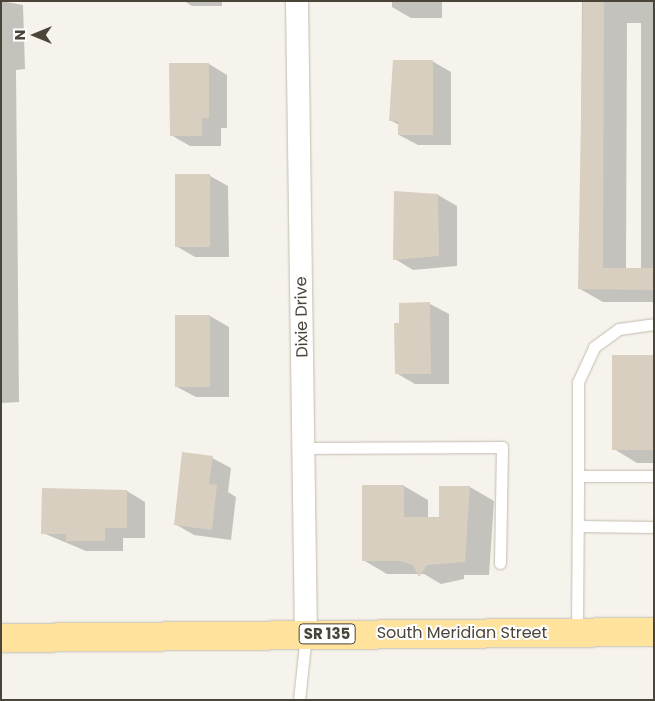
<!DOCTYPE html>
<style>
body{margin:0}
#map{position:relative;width:655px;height:701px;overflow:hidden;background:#f6f3ec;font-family:Poppins,sans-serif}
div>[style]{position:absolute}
.shadow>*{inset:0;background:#0003}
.building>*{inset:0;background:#d8cfc1;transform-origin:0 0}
.roads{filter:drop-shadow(0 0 1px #c2bbae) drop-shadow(0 0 1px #c2bbae)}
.lane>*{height:11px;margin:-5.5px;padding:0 5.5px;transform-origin:5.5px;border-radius:5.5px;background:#fff}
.street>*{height:22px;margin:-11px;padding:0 11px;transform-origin:11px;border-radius:11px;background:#fff}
.primary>*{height:28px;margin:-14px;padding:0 14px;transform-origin:14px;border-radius:14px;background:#ffe39c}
span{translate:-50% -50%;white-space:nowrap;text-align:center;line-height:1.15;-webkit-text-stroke:4px #fff;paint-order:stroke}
.shield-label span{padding:1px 4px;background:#fff;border:1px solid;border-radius:4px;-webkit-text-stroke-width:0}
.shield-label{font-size:15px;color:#4b4439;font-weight:700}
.street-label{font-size:16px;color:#4b4439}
.frame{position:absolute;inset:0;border:2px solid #4b4439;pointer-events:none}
.north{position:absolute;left:10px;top:10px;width:50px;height:50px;-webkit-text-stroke:4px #fff;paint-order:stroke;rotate:270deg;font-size:14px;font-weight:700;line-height:20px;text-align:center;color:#4b4439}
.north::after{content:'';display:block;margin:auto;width:18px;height:22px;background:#4b4439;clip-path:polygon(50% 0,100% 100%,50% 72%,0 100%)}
</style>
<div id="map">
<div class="shadow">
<i style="clip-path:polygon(1px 1px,23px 5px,25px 69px,16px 70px,19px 402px,1px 403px)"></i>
<i style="clip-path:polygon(184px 1px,222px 1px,222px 6px,192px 6px)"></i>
<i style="clip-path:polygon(392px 1px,442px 1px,442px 18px,411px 18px,392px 7px)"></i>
<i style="clip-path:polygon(evenodd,582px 1px,654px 1px,654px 302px,603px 302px,580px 289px,582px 1px,627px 23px,641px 23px,641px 269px,626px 269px,627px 23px)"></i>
<i style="clip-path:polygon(432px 61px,451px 72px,451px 145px,418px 145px,399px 135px,399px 125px,390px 120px)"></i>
<i style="clip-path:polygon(209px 64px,227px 75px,227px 128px,221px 128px,221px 146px,190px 146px,171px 135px)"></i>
<i style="clip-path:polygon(210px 176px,228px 186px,229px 257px,195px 257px,176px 246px)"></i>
<i style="clip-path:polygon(438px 195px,457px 206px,457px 266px,413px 270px,395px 259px)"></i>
<i style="clip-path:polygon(430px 304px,449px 314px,449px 384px,415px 384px,396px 373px,401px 325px)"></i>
<i style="clip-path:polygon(210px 316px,229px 327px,229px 397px,196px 397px,177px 387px)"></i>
<i style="clip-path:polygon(654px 356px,654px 463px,637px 463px,614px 449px)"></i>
<i style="clip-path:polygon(212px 458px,231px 468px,228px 492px,236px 497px,231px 540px,194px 535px,175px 524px)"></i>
<i style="clip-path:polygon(363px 486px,404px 486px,428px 500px,428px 518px,441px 518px,441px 487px,470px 487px,494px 501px,489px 575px,464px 575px,464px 579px,441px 584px,424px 574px,387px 574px,363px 560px)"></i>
<i style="clip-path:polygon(127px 491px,145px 502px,145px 538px,123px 538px,123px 551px,86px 551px,43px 533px)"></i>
</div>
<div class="building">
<i style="clip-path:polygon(583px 1px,604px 1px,603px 268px,654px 268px,654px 290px,578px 289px)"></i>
<i style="clip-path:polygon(393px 60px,433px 60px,433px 135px,398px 135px,398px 121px,389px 121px)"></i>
<i style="clip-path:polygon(169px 63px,209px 63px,209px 118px,202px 118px,202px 136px,170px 136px)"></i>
<i style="left:175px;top:174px;width:35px;height:73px"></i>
<i style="clip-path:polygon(394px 191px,438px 194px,439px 256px,393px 260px)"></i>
<i style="clip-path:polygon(430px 302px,431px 374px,395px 374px,394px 323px,399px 323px,399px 303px)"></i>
<i style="left:175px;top:315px;width:35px;height:72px"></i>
<i style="left:612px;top:355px;width:42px;height:95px"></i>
<i style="clip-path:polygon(182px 452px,213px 456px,209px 484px,217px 485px,212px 530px,174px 525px)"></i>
<i style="clip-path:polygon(362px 485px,404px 485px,404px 517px,439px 517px,439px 486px,470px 486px,465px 562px,427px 565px,419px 577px,413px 565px,400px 561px,362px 561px)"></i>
<i style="clip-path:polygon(42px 488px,127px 490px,127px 528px,105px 528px,105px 541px,66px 541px,66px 534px,41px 534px)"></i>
</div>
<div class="roads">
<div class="lane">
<i style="left:303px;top:448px;width:199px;rotate:-0.3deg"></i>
<i style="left:502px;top:447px;width:116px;rotate:91deg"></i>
<i style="left:578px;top:476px;width:94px;rotate:-90deg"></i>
<i style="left:578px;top:382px;width:38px;rotate:-65deg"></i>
<i style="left:594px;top:347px;width:31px;rotate:-36deg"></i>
<i style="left:619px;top:329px;width:35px;rotate:-8deg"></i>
<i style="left:578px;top:526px;width:76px;rotate:0.8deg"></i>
<i style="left:577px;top:632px;width:156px;rotate:-89.6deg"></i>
<i style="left:578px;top:476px;width:76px"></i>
<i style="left:299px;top:700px;width:65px;rotate:-83.9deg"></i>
</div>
<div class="street">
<i style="left:297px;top:1px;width:633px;rotate:89.19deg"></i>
</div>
<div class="primary">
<i style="left:1px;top:638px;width:653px;rotate:-0.53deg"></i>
</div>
</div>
<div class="shield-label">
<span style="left:327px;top:634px">SR 135</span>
</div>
<div class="street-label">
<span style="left:302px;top:317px;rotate:-91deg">Dixie Drive</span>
<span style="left:462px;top:633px">South Meridian Street</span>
</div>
<div class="frame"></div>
<div class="north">N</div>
</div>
